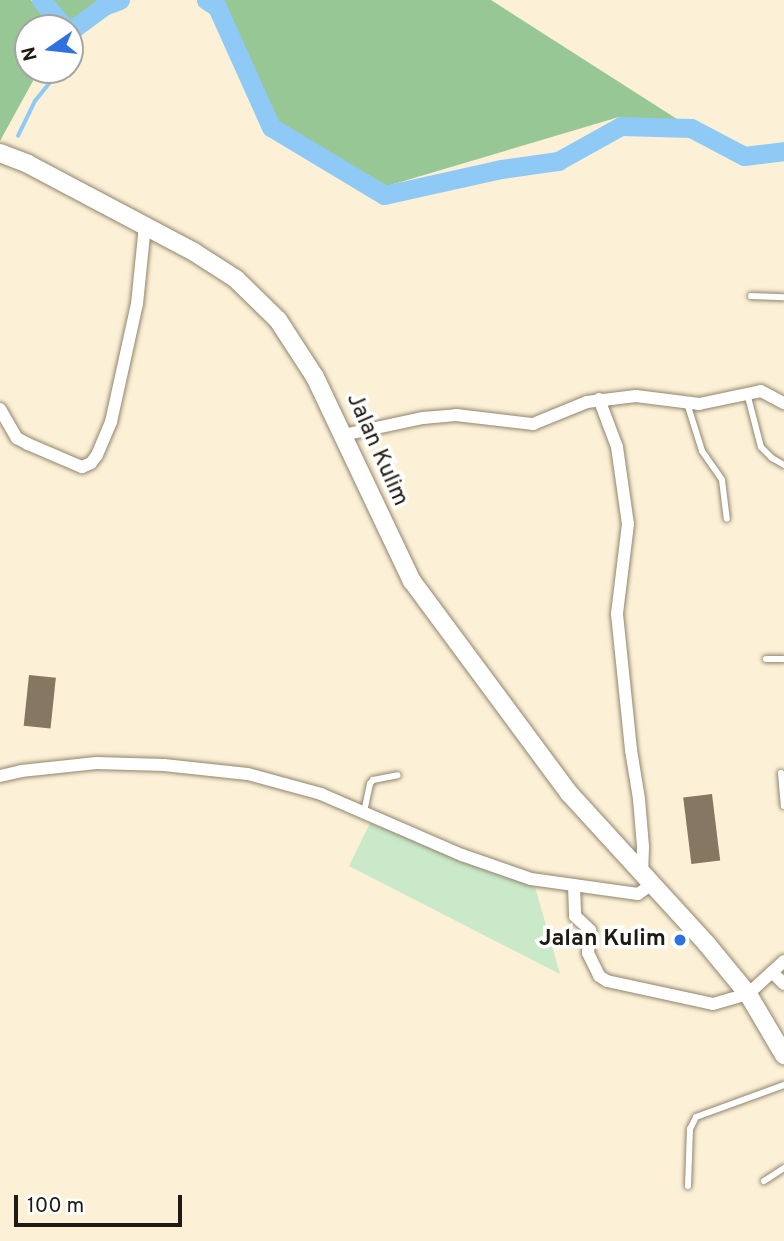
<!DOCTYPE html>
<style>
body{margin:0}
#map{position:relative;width:784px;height:1241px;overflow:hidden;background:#fcf0d6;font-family:Overpass,sans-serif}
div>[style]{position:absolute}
.green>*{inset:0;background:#c9e9c9}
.forest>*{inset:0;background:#96c795}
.stream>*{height:3.5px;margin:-1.75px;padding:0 1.75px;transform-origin:1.75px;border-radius:1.75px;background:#8ecaf5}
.river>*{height:19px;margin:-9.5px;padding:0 9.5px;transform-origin:9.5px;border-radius:9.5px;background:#8ecaf5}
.building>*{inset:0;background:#857761;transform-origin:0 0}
.roads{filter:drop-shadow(0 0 2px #90856e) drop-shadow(0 0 2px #90856e)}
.service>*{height:6px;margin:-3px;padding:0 3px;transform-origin:3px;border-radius:3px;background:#fff}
.minor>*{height:12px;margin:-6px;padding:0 6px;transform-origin:6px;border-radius:6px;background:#fff}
.primary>*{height:18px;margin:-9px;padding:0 9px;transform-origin:9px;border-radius:9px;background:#fff}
.dots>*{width:19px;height:19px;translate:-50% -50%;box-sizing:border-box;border:4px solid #fff;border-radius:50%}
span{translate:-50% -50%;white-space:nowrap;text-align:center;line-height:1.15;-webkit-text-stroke:7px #fff;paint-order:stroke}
.street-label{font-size:23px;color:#1f1b12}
.poi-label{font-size:23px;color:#1f1b12;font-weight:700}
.right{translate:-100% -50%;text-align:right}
.north{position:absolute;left:14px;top:14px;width:70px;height:70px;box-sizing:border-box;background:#fff;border:2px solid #a5a4a0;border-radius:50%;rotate:256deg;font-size:19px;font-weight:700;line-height:28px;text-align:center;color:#1f1b12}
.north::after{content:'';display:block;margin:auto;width:24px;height:32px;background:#2f71de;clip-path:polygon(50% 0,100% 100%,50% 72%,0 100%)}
.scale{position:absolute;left:14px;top:1195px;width:168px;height:32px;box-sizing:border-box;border:4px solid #1f1b12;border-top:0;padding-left:9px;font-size:21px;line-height:24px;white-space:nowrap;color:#1f1b12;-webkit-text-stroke:5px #fff;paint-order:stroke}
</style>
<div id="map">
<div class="green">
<i style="clip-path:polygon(370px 823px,535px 887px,560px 974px,349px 866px)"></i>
</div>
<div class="forest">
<i style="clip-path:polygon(0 0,31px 0,52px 28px,28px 28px,28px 70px,39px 70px,0 141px)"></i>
<i style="clip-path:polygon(52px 0,107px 0,69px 23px)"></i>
<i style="clip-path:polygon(219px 0,491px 0,691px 128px,619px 117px,387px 186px,277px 121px)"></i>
</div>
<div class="stream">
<i style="left:18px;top:136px;width:39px;rotate:-64deg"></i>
<i style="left:35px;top:101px;width:40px;rotate:-51deg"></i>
</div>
<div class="river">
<i style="left:41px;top:0;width:37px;rotate:49deg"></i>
<i style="left:206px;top:0;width:13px;rotate:32deg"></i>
<i style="left:217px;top:7px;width:132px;rotate:65.8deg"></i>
<i style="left:271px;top:127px;width:132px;rotate:31deg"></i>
<i style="left:384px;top:195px;width:120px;rotate:-12.5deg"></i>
<i style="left:501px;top:169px;width:58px;rotate:-8deg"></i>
<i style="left:558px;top:161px;width:72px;rotate:-29.1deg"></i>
<i style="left:621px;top:126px;width:70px;rotate:1.6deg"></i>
<i style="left:691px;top:128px;width:60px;rotate:27.8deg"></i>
<i style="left:744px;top:156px;width:40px;rotate:-7.1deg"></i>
<i style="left:70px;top:31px;width:42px;rotate:-36.3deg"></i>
<i style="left:104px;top:6px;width:17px;rotate:-21deg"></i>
</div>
<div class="building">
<i style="left:29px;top:675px;width:27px;height:51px;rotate:6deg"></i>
<i style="left:712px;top:794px;width:67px;height:29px;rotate:83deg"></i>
</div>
<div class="roads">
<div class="service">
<i style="left:751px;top:296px;width:33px;rotate:2deg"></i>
<i style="left:747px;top:393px;width:56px;rotate:75.5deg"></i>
<i style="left:761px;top:447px;width:16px;rotate:45deg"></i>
<i style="left:772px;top:458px;width:14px;rotate:30deg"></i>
<i style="left:687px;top:403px;width:50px;rotate:72.6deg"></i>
<i style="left:702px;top:451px;width:35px;rotate:55deg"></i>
<i style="left:722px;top:480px;width:39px;rotate:83deg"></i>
<i style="left:766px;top:659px;width:18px"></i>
<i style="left:781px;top:773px;width:33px;rotate:85deg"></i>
<i style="left:364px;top:812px;width:29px;rotate:-78deg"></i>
<i style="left:370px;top:784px;width:5px;rotate:-53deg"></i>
<i style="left:373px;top:780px;width:25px;rotate:-11deg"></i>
<i style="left:764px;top:1181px;width:24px;rotate:-33deg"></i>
<i style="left:688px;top:1186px;width:57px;rotate:-88deg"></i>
<i style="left:690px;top:1129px;width:13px;rotate:-63deg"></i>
<i style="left:696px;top:1117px;width:94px;rotate:-20deg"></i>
</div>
<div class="minor">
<i style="left:599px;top:399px;width:51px;rotate:69.4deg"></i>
<i style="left:617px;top:447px;width:78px;rotate:81.9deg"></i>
<i style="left:628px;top:524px;width:91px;rotate:97deg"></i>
<i style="left:617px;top:614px;width:137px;rotate:84.1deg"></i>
<i style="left:631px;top:750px;width:50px;rotate:80.7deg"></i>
<i style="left:639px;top:799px;width:48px;rotate:85.2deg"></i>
<i style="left:643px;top:847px;width:26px;rotate:92deg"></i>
<i style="left:0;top:409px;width:34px;rotate:60deg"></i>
<i style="left:17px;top:438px;width:13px;rotate:29deg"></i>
<i style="left:28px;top:444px;width:59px;rotate:23.1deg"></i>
<i style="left:82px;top:467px;width:10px;rotate:-24deg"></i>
<i style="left:91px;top:463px;width:10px;rotate:-53deg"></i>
<i style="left:97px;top:455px;width:36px;rotate:-67deg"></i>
<i style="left:111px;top:422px;width:121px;rotate:-77.6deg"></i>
<i style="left:137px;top:304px;width:79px;rotate:-84.2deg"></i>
<i style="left:343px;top:435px;width:82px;rotate:-12deg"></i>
<i style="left:423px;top:418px;width:33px;rotate:-5deg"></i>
<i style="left:456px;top:415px;width:78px;rotate:6.7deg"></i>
<i style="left:533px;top:424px;width:58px;rotate:-22.2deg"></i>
<i style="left:587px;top:402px;width:49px;rotate:-7deg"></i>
<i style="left:636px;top:396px;width:64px;rotate:7.2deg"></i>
<i style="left:699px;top:404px;width:63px;rotate:-11.8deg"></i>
<i style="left:761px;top:391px;width:26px;rotate:28deg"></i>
<i style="left:0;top:776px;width:22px;rotate:-13deg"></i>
<i style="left:21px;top:771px;width:76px;rotate:-6deg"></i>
<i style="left:97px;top:763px;width:67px;rotate:1.7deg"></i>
<i style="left:164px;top:765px;width:84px;rotate:6.1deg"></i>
<i style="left:248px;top:774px;width:76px;rotate:15.3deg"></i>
<i style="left:321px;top:794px;width:154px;rotate:23.4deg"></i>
<i style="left:462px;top:855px;width:73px;rotate:19.2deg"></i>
<i style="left:531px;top:879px;width:108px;rotate:8deg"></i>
<i style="left:638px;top:894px;width:17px;rotate:-36deg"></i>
<i style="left:574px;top:885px;width:31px;rotate:88deg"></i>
<i style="left:575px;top:916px;width:21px;rotate:43deg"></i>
<i style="left:590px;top:930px;width:23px;rotate:95deg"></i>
<i style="left:588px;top:953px;width:25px;rotate:64deg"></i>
<i style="left:599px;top:976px;width:9px;rotate:32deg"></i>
<i style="left:607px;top:981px;width:108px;rotate:12.2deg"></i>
<i style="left:713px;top:1004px;width:36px;rotate:-16deg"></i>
<i style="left:748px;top:994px;width:49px;rotate:-42.5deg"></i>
<i style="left:772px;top:972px;width:17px;rotate:45deg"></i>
</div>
<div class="primary">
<i style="left:0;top:153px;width:30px;rotate:21deg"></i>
<i style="left:28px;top:164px;width:188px;rotate:27.9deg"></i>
<i style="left:194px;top:252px;width:50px;rotate:32.7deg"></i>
<i style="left:236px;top:279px;width:59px;rotate:44.3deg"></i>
<i style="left:278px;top:320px;width:68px;rotate:57deg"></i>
<i style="left:315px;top:377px;width:226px;rotate:64.6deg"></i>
<i style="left:412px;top:581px;width:264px;rotate:53.5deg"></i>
<i style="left:569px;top:793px;width:203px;rotate:47.6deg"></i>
<i style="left:706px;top:943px;width:66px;rotate:50.5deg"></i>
<i style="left:748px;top:994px;width:71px;rotate:59.5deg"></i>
</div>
</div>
<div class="dots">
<i style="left:680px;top:940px;background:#2f71de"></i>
</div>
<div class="street-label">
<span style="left:376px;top:450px;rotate:66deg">Jalan Kulim</span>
</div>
<div class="poi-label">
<span class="right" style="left:666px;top:940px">Jalan Kulim</span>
</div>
<div class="north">N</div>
<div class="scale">100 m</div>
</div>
